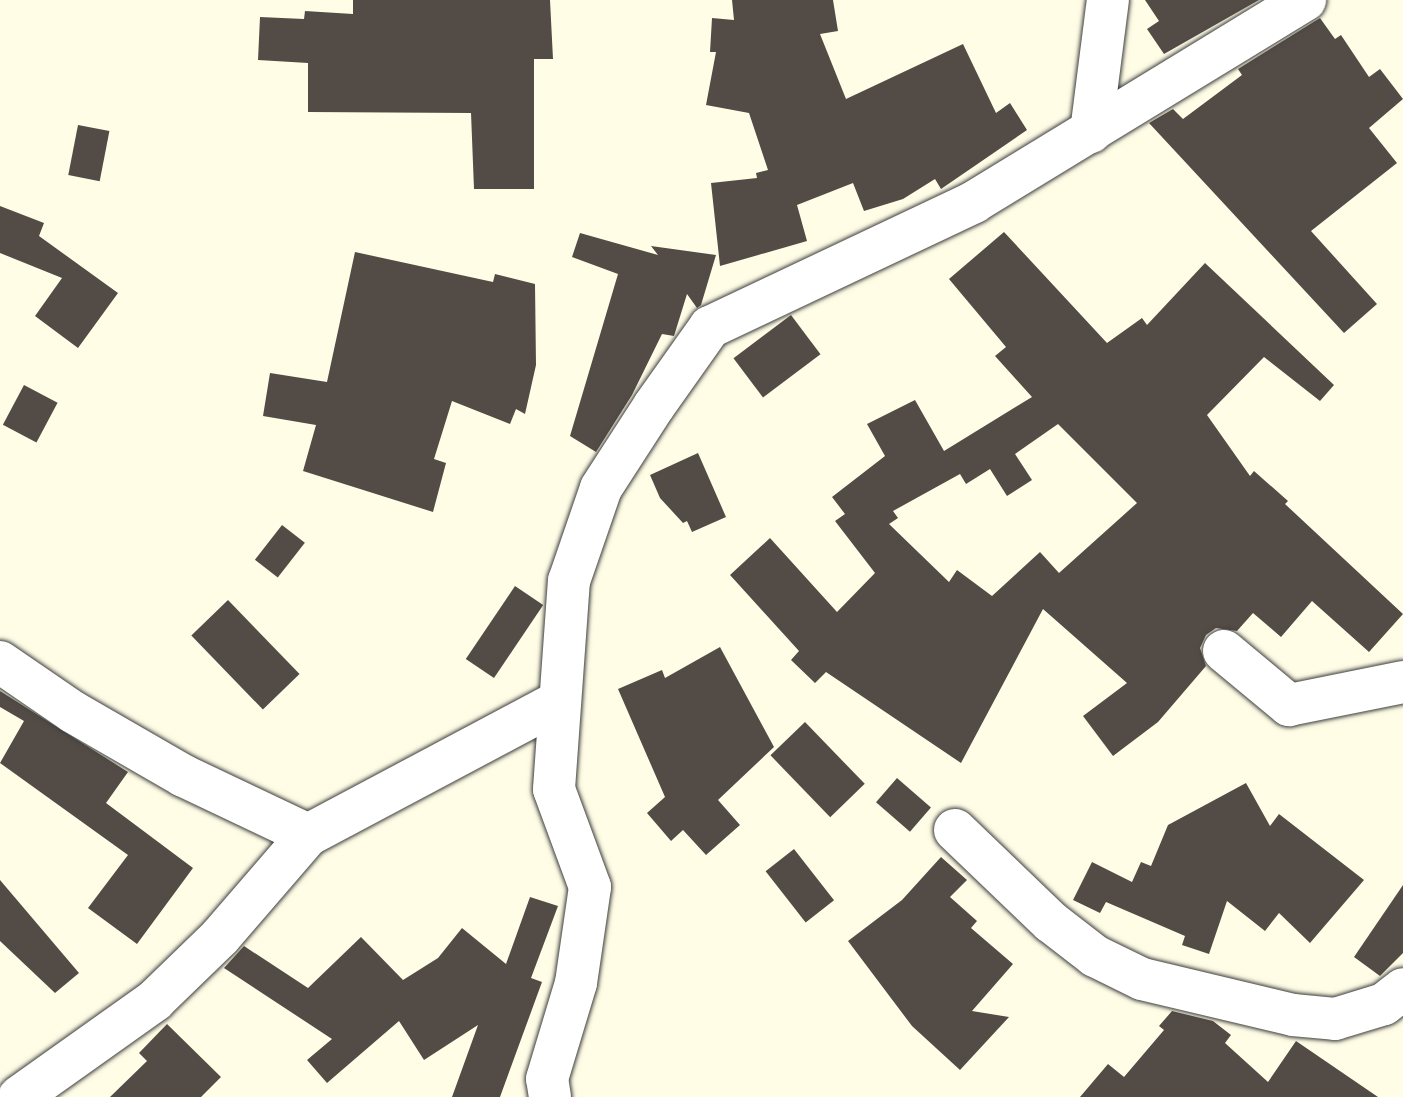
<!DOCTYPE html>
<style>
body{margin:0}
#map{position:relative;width:1403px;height:1097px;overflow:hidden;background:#fffde6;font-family:"Noto Serif",serif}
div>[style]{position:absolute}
.building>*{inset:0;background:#534c46;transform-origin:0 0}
.roads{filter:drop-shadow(0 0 2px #3d3d3d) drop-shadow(0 0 2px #3d3d3d)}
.minor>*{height:42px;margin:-21px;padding:0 21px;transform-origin:21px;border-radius:21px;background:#fff}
span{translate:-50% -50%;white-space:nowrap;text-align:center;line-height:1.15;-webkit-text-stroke:8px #fff;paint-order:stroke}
</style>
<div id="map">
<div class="building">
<i style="clip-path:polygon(353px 0,550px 0,553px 59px,534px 59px,534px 189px,474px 189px,471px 113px,308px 112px,308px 63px,258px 60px,260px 17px,304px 19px,305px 11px,353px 14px)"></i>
<i style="clip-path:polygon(732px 0,833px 0,838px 31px,820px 34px,846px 99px,963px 44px,996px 113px,1010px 103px,1027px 130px,941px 189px,935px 179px,903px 199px,864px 211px,853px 183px,797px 205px,807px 241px,720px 266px,711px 183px,757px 178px,756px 173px,768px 170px,749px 113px,706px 105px,716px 52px,710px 52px,712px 18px,734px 20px)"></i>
<i style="clip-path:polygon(1145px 0,1259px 0,1164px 54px,1147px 29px,1159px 21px)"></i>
<i style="clip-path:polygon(1320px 18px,1335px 39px,1341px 35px,1369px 77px,1380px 69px,1403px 99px,1369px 128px,1397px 163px,1311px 231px,1377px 304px,1344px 333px,1149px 123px,1173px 109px,1183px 119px,1242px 75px,1238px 69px)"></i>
<i style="left:78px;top:125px;width:32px;height:51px;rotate:11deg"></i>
<i style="clip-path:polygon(0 206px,44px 223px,39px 236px,118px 293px,78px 348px,35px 316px,62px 278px,0 253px)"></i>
<i style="clip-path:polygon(evenodd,1004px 232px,1107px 343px,1142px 318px,1147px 325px,1205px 263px,1334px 385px,1320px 401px,1264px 357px,1207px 415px,1250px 476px,1254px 471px,1288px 501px,1285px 504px,1403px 614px,1369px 652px,1312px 601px,1281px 637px,1253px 613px,1237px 631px,1216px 628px,1206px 635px,1200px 648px,1206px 666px,1158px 722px,1113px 756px,1083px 716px,1127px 683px,1043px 609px,961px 763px,826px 672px,815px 683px,791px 660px,799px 651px,730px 575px,770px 538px,837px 612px,875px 573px,835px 521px,845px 514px,832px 497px,885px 456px,867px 424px,915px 400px,944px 451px,1032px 397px,995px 356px,1006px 347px,949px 279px,1004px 232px,1058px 424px,1137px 503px,1059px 573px,1040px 552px,992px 596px,957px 570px,949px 582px,889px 524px,898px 518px,893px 511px,960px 474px,966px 484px,990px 469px,1007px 496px,1032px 480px,1015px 454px,1058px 424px)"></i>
<i style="clip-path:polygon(580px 233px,658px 255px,651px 246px,716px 255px,701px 305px,697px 308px,687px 294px,674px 336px,662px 334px,632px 395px,596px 452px,570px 436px,618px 274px,572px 257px)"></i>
<i style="clip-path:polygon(355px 252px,493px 282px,495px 274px,535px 284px,536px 365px,525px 414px,516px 409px,510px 424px,452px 401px,434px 459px,446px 463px,433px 512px,303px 471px,316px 425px,263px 416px,270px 373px,327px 382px)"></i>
<i style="left:791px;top:315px;width:49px;height:72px;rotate:53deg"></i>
<i style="left:24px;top:385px;width:38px;height:45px;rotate:28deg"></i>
<i style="clip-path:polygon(698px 453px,726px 517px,692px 532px,687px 521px,683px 523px,660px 498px,650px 475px)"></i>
<i style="left:282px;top:525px;width:29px;height:44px;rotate:38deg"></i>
<i style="left:515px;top:586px;width:34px;height:88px;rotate:34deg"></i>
<i style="left:228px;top:600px;width:103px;height:51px;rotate:46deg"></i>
<i style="clip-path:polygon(720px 647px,774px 747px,718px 800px,740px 825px,706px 855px,683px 830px,671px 841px,647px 813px,665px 797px,618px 689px,662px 670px,665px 678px)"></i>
<i style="clip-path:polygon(0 691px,128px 772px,106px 803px,193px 868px,137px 944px,88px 908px,128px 855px,0 763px,24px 721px,0 707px)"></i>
<i style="left:805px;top:722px;width:86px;height:48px;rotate:46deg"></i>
<i style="left:897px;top:778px;width:45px;height:32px;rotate:41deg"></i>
<i style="clip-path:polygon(1246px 783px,1270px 826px,1279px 814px,1364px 880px,1310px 943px,1279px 913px,1265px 931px,1227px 901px,1209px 954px,1182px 945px,1185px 936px,1106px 902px,1100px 913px,1073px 900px,1092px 862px,1132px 882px,1141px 862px,1151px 866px,1168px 825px)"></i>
<i style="left:794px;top:849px;width:65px;height:36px;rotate:52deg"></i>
<i style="clip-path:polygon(941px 857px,967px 880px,950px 897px,977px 921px,971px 928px,1013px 964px,972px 1011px,1009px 1017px,960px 1070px,912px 1026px,848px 941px,902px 900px)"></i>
<i style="clip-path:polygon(0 880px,79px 973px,55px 993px,0 941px)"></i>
<i style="clip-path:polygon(1403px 885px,1403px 953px,1380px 976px,1354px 957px)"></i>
<i style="clip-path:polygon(530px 897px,558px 906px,531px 978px,542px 982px,500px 1097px,452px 1097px,478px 1025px,424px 1060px,399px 1021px,327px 1083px,307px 1060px,332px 1039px,224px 968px,244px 946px,308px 988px,361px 937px,403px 980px,438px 958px,462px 928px,506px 964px)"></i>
<i style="clip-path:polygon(1172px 1011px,1213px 1021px,1231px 1035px,1225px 1043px,1268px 1082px,1296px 1041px,1378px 1097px,1080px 1097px,1108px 1064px,1124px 1077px,1164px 1030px,1159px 1026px)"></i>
<i style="clip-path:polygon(167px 1024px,221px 1077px,201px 1097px,110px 1097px,147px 1061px,139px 1053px)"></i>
</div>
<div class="roads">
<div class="minor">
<i style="left:1091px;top:132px;width:133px;rotate:-82.7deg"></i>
<i style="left:1224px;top:651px;width:85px;rotate:39.7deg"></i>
<i style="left:1289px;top:705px;width:116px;rotate:-11.4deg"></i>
<i style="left:0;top:662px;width:88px;rotate:34.4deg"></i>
<i style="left:73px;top:712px;width:128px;rotate:30deg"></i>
<i style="left:184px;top:776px;width:137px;rotate:25.4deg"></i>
<i style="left:955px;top:830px;width:133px;rotate:43.8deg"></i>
<i style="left:1051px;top:922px;width:56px;rotate:37.7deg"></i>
<i style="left:1095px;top:956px;width:52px;rotate:26.1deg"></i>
<i style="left:1142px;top:979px;width:155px;rotate:13.4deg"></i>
<i style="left:1293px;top:1015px;width:42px;rotate:5.4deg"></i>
<i style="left:1335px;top:1019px;width:51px;rotate:-17deg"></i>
<i style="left:1384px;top:1004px;width:24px;rotate:-38deg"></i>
<i style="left:19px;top:1097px;width:166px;rotate:-35.4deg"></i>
<i style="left:154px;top:1001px;width:92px;rotate:-44.1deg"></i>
<i style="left:220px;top:937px;width:135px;rotate:-49.2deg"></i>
<i style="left:308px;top:835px;width:285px;rotate:-28deg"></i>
<i style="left:550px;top:1097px;width:18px;rotate:-99deg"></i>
<i style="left:547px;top:1079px;width:100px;rotate:-73.2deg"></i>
<i style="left:576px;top:983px;width:97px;rotate:-81.7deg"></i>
<i style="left:590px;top:887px;width:104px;rotate:-110.2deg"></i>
<i style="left:554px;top:789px;width:209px;rotate:-85.9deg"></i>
<i style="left:569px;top:581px;width:98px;rotate:-71deg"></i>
<i style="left:601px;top:488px;width:98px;rotate:-57.1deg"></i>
<i style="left:654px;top:406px;width:97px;rotate:-54.7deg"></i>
<i style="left:710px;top:327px;width:292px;rotate:-25.3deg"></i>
<i style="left:974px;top:202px;width:388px;rotate:-31.4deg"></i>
</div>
</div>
</div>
